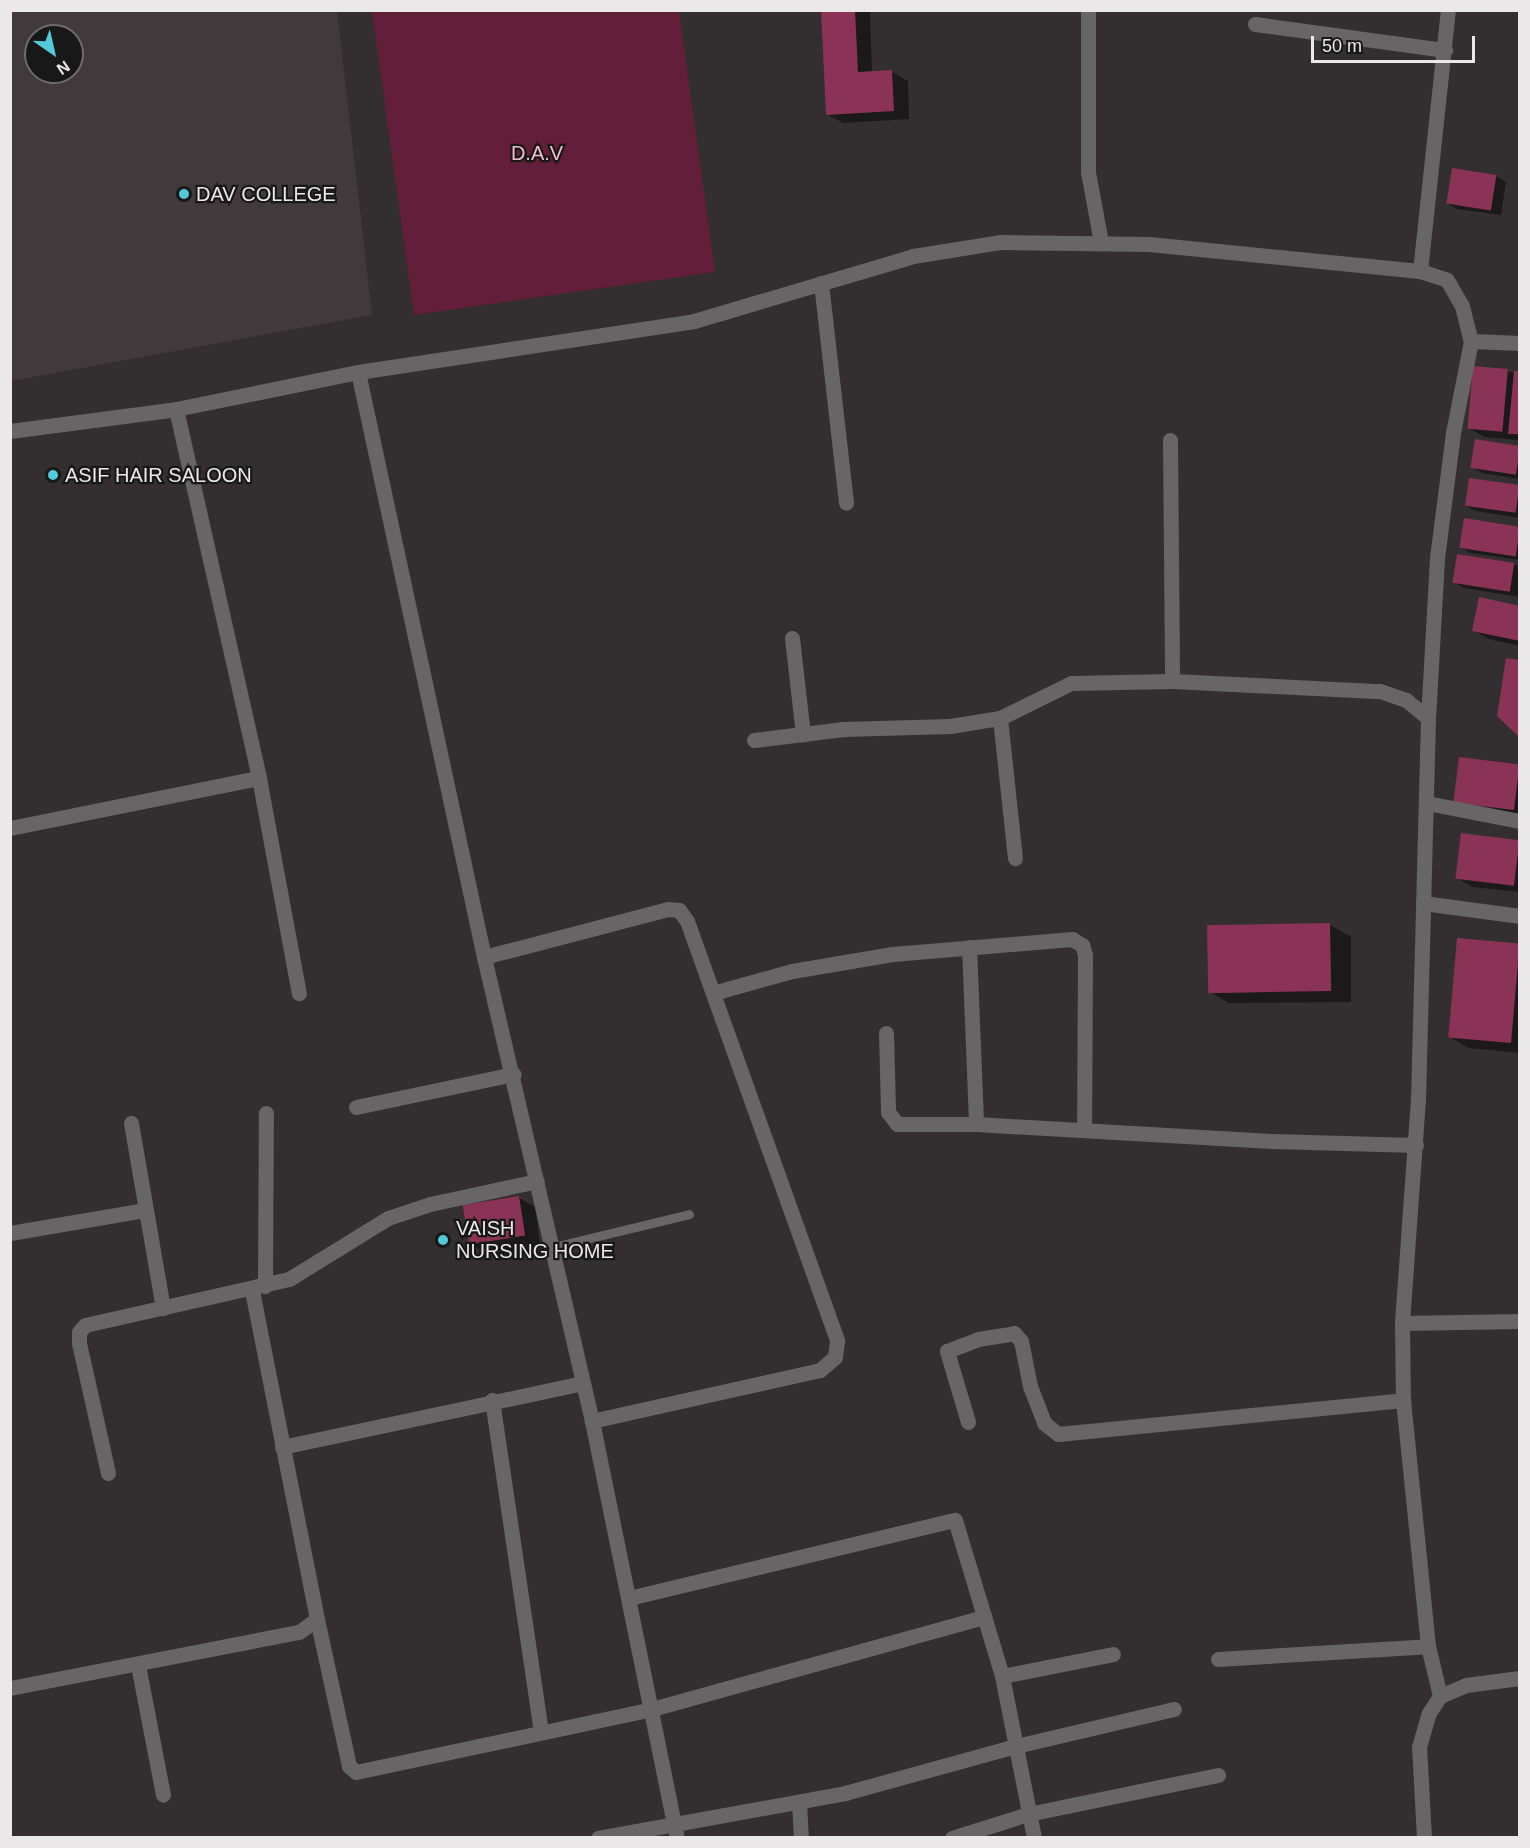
<!DOCTYPE html>
<style>
body{margin:0}
#map{position:relative;width:1530px;height:1848px;overflow:hidden;background:#332f30;font-family:Arial,sans-serif}
div>[style]{position:absolute}
.built>*{inset:0;background:#42393c}
.green>*{inset:0;background:#631e3a}
.shadow>*{inset:0;background:#0007}
.building>*{inset:0;background:#8a3356;transform-origin:0 0}
.service>*{height:9px;margin:-4.5px;padding:0 4.5px;transform-origin:4.5px;border-radius:4.5px;background:#676565}
.minor>*{height:15px;margin:-7.5px;padding:0 7.5px;transform-origin:7.5px;border-radius:7.5px;background:#676565}
.tertiary>*{height:15px;margin:-7.5px;padding:0 7.5px;transform-origin:7.5px;border-radius:7.5px;background:#676565}
.dots>*{width:16px;height:16px;translate:-50% -50%;box-sizing:border-box;border:3px solid #191818;border-radius:50%}
span{translate:-50% -50%;white-space:nowrap;text-align:center;line-height:1.15;-webkit-text-stroke:4.5px #191818;paint-order:stroke}
.park-label{font-size:20px;color:#f1becd}
.poi-label{font-size:20px;color:#eae8e8}
.left{translate:0 -50%;text-align:left}
.frame{position:absolute;inset:0;border:12px solid #eae8e8;pointer-events:none}
.north{position:absolute;left:24px;top:24px;width:60px;height:60px;box-sizing:border-box;background:#191818;border:2px solid #6d6b6b;border-radius:50%;rotate:146deg;font-size:16px;font-weight:700;line-height:24px;text-align:center;color:#eae8e8}
.north::after{content:'';display:block;margin:auto;width:21px;height:27px;background:#53cadc;clip-path:polygon(50% 0,100% 100%,50% 72%,0 100%)}
.scale{position:absolute;left:1311px;top:36px;width:164px;height:27px;box-sizing:border-box;border:3px solid #eae8e8;border-top:0;padding-left:8px;font-size:18px;line-height:21px;white-space:nowrap;color:#eae8e8;-webkit-text-stroke:4px #191818;paint-order:stroke}
</style>
<div id="map">
<div class="built">
<i style="clip-path:polygon(evenodd,11px 10px,337px 11px,372px 315px,11px 381px,11px 10px,36px 36px,72px 36px,72px 72px,36px 72px,36px 36px)"></i>
</div>
<div class="green">
<i style="clip-path:polygon(372px 11px,679px 11px,715px 272px,414px 315px)"></i>
</div>
<div class="shadow">
<i style="clip-path:polygon(822px 10px,870px 10px,872px 73px,892px 72px,908px 81px,909px 119px,843px 123px,827px 114px)"></i>
<i style="clip-path:polygon(1496px 176px,1506px 182px,1501px 215px,1457px 209px,1447px 203px)"></i>
<i style="clip-path:polygon(1474px 368px,1520px 373px,1518px 440px,1484px 437px,1469px 428px)"></i>
<i style="clip-path:polygon(1520px 447px,1520px 479px,1482px 473px,1472px 467px)"></i>
<i style="clip-path:polygon(1520px 487px,1520px 518px,1476px 511px,1466px 506px)"></i>
<i style="clip-path:polygon(1520px 529px,1520px 560px,1471px 553px,1461px 547px)"></i>
<i style="clip-path:polygon(1514px 564px,1520px 568px,1520px 597px,1464px 588px,1454px 582px)"></i>
<i style="clip-path:polygon(1520px 607px,1520px 646px,1489px 639px,1473px 630px)"></i>
<i style="clip-path:polygon(1520px 766px,1520px 817px,1470px 811px)"></i>
<i style="clip-path:polygon(1520px 841px,1520px 892px,1472px 887px,1457px 878px)"></i>
<i style="clip-path:polygon(1330px 925px,1351px 937px,1351px 1002px,1229px 1003px,1208px 991px)"></i>
<i style="clip-path:polygon(1520px 945px,1520px 1053px,1469px 1048px,1448px 1036px)"></i>
<i style="clip-path:polygon(519px 1198px,535px 1207px,540px 1244px,486px 1253px,470px 1244px)"></i>
</div>
<div class="building">
<i style="clip-path:polygon(821px 10px,855px 10px,858px 72px,892px 70px,894px 111px,826px 115px)"></i>
<i style="left:1452px;top:168px;width:45px;height:36px;rotate:9deg"></i>
<i style="left:1473px;top:366px;width:35px;height:63px;rotate:5deg"></i>
<i style="clip-path:polygon(1514px 371px,1520px 371px,1520px 434px,1508px 434px)"></i>
<i style="left:1475px;top:439px;width:46px;height:29px;rotate:9deg"></i>
<i style="left:1469px;top:478px;width:51px;height:28px;rotate:8deg"></i>
<i style="left:1464px;top:518px;width:57px;height:30px;rotate:9deg"></i>
<i style="left:1457px;top:554px;width:58px;height:29px;rotate:9deg"></i>
<i style="clip-path:polygon(1479px 597px,1520px 606px,1520px 641px,1472px 631px)"></i>
<i style="clip-path:polygon(1506px 658px,1520px 660px,1520px 738px,1497px 716px)"></i>
<i style="left:1459px;top:757px;width:61px;height:46px;rotate:7deg"></i>
<i style="left:1461px;top:833px;width:59px;height:46px;rotate:7deg"></i>
<i style="left:1330px;top:923px;width:68px;height:123px;rotate:89deg"></i>
<i style="left:1457px;top:938px;width:63px;height:100px;rotate:5deg"></i>
<i style="left:519px;top:1196px;width:40px;height:57px;rotate:81deg"></i>
</div>
<div class="service">
<i style="left:553px;top:1247px;width:140px;rotate:-13.6deg"></i>
</div>
<div class="minor">
<i style="left:1088px;top:10px;width:162px;rotate:90deg"></i>
<i style="left:1088px;top:172px;width:71px;rotate:79.5deg"></i>
<i style="left:1255px;top:24px;width:192px;rotate:7.8deg"></i>
<i style="left:1420px;top:271px;width:262px;rotate:-83.9deg"></i>
<i style="left:821px;top:283px;width:221px;rotate:83.5deg"></i>
<i style="left:1471px;top:341px;width:49px;rotate:2.3deg"></i>
<i style="left:358px;top:372px;width:598px;rotate:77.85deg"></i>
<i style="left:484px;top:957px;width:476px;rotate:76.9deg"></i>
<i style="left:592px;top:1421px;width:426px;rotate:78.5deg"></i>
<i style="left:176px;top:409px;width:378px;rotate:77.3deg"></i>
<i style="left:259px;top:778px;width:219px;rotate:79.5deg"></i>
<i style="left:1170px;top:440px;width:241px;rotate:89.5deg"></i>
<i style="left:792px;top:638px;width:97px;rotate:83.5deg"></i>
<i style="left:1000px;top:718px;width:141px;rotate:83.9deg"></i>
<i style="left:754px;top:740px;width:90px;rotate:-7deg"></i>
<i style="left:843px;top:729px;width:107px;rotate:-1.6deg"></i>
<i style="left:950px;top:726px;width:51px;rotate:-9.1deg"></i>
<i style="left:1000px;top:718px;width:79px;rotate:-26.2deg"></i>
<i style="left:1071px;top:683px;width:101px;rotate:-1.1deg"></i>
<i style="left:1172px;top:681px;width:208px;rotate:2.8deg"></i>
<i style="left:1380px;top:691px;width:28px;rotate:19deg"></i>
<i style="left:1406px;top:700px;width:28px;rotate:39deg"></i>
<i style="left:1427px;top:803px;width:95px;rotate:11deg"></i>
<i style="left:10px;top:828px;width:254px;rotate:-11.4deg"></i>
<i style="left:1423px;top:903px;width:98px;rotate:7.6deg"></i>
<i style="left:969px;top:947px;width:177px;rotate:87.7deg"></i>
<i style="left:484px;top:957px;width:190px;rotate:-14.6deg"></i>
<i style="left:668px;top:909px;width:11px;rotate:5deg"></i>
<i style="left:679px;top:910px;width:14px;rotate:54deg"></i>
<i style="left:687px;top:921px;width:446px;rotate:70.3deg"></i>
<i style="left:837px;top:1341px;width:16px;rotate:97deg"></i>
<i style="left:835px;top:1357px;width:20px;rotate:139deg"></i>
<i style="left:820px;top:1370px;width:234px;rotate:167.4deg"></i>
<i style="left:713px;top:993px;width:82px;rotate:-15.6deg"></i>
<i style="left:792px;top:971px;width:102px;rotate:-9.6deg"></i>
<i style="left:893px;top:954px;width:180px;rotate:-4.8deg"></i>
<i style="left:1072px;top:939px;width:12px;rotate:31deg"></i>
<i style="left:1082px;top:945px;width:10px;rotate:73deg"></i>
<i style="left:1085px;top:955px;width:173px;rotate:90.3deg"></i>
<i style="left:886px;top:1033px;width:79px;rotate:88.5deg"></i>
<i style="left:888px;top:1112px;width:15px;rotate:53deg"></i>
<i style="left:897px;top:1124px;width:79px"></i>
<i style="left:976px;top:1124px;width:296px;rotate:3.3deg"></i>
<i style="left:1272px;top:1141px;width:144px;rotate:1.6deg"></i>
<i style="left:356px;top:1107px;width:161px;rotate:-11.8deg"></i>
<i style="left:131px;top:1123px;width:188px;rotate:80.2deg"></i>
<i style="left:10px;top:1233px;width:136px;rotate:-9.7deg"></i>
<i style="left:265px;top:1286px;width:173px;rotate:-89.7deg"></i>
<i style="left:1402px;top:1323px;width:118px;rotate:-1deg"></i>
<i style="left:492px;top:1400px;width:334px;rotate:81.6deg"></i>
<i style="left:968px;top:1422px;width:74px;rotate:-106.5deg"></i>
<i style="left:947px;top:1351px;width:33px;rotate:-21deg"></i>
<i style="left:978px;top:1339px;width:36px;rotate:-9deg"></i>
<i style="left:1014px;top:1333px;width:11px;rotate:49deg"></i>
<i style="left:1021px;top:1341px;width:46px;rotate:78.7deg"></i>
<i style="left:1030px;top:1386px;width:40px;rotate:69deg"></i>
<i style="left:1044px;top:1423px;width:18px;rotate:38deg"></i>
<i style="left:1058px;top:1434px;width:347px;rotate:-5.6deg"></i>
<i style="left:282px;top:1447px;width:307px;rotate:-12deg"></i>
<i style="left:108px;top:1473px;width:133px;rotate:-102.6deg"></i>
<i style="left:79px;top:1343px;width:11px;rotate:-90deg"></i>
<i style="left:79px;top:1332px;width:9px;rotate:-49deg"></i>
<i style="left:85px;top:1325px;width:209px;rotate:-12.7deg"></i>
<i style="left:289px;top:1279px;width:116px;rotate:-31.6deg"></i>
<i style="left:388px;top:1218px;width:44px;rotate:-18.4deg"></i>
<i style="left:430px;top:1204px;width:109px;rotate:-12.1deg"></i>
<i style="left:629px;top:1598px;width:335px;rotate:-13.5deg"></i>
<i style="left:955px;top:1520px;width:163px;rotate:73.2deg"></i>
<i style="left:1002px;top:1676px;width:165px;rotate:78.8deg"></i>
<i style="left:317px;top:1619px;width:150px;rotate:77.7deg"></i>
<i style="left:349px;top:1766px;width:9px;rotate:41deg"></i>
<i style="left:356px;top:1772px;width:303px;rotate:-12deg"></i>
<i style="left:652px;top:1709px;width:345px;rotate:-15.5deg"></i>
<i style="left:1218px;top:1659px;width:210px;rotate:-3.5deg"></i>
<i style="left:138px;top:1665px;width:132px;rotate:79.1deg"></i>
<i style="left:1002px;top:1676px;width:113px;rotate:-11.2deg"></i>
<i style="left:10px;top:1688px;width:294px;rotate:-11deg"></i>
<i style="left:299px;top:1632px;width:22px;rotate:-36deg"></i>
<i style="left:317px;top:1619px;width:335px;rotate:-101.2deg"></i>
<i style="left:799px;top:1802px;width:36px;rotate:87deg"></i>
<i style="left:598px;top:1838px;width:251px;rotate:-10.3deg"></i>
<i style="left:845px;top:1793px;width:177px;rotate:-15.4deg"></i>
<i style="left:1016px;top:1746px;width:162px;rotate:-13.2deg"></i>
<i style="left:952px;top:1838px;width:80px;rotate:-17.5deg"></i>
<i style="left:1028px;top:1814px;width:194px;rotate:-11.6deg"></i>
</div>
<div class="tertiary">
<i style="left:10px;top:431px;width:167px;rotate:-7.5deg"></i>
<i style="left:176px;top:409px;width:186px;rotate:-11.5deg"></i>
<i style="left:358px;top:372px;width:340px;rotate:-8.6deg"></i>
<i style="left:694px;top:321px;width:228px;rotate:-16.5deg"></i>
<i style="left:913px;top:256px;width:88px;rotate:-9.1deg"></i>
<i style="left:1000px;top:242px;width:149px;rotate:0.8deg"></i>
<i style="left:1149px;top:244px;width:272px;rotate:5.7deg"></i>
<i style="left:1420px;top:271px;width:28px;rotate:18deg"></i>
<i style="left:1447px;top:280px;width:30px;rotate:60deg"></i>
<i style="left:1462px;top:306px;width:36px;rotate:76deg"></i>
<i style="left:1471px;top:341px;width:94px;rotate:101.1deg"></i>
<i style="left:1453px;top:433px;width:126px;rotate:97.3deg"></i>
<i style="left:1437px;top:558px;width:160px;rotate:93.2deg"></i>
<i style="left:1428px;top:718px;width:381px;rotate:91.5deg"></i>
<i style="left:1418px;top:1099px;width:225px;rotate:94.1deg"></i>
<i style="left:1402px;top:1323px;width:77px;rotate:89.3deg"></i>
<i style="left:1403px;top:1400px;width:247px;rotate:84.2deg"></i>
<i style="left:1428px;top:1646px;width:51px;rotate:76.5deg"></i>
<i style="left:1424px;top:1838px;width:91px;rotate:-93.1deg"></i>
<i style="left:1419px;top:1747px;width:35px;rotate:-74deg"></i>
<i style="left:1429px;top:1713px;width:20px;rotate:-57deg"></i>
<i style="left:1440px;top:1696px;width:28px;rotate:-23deg"></i>
<i style="left:1466px;top:1685px;width:54px;rotate:-7.4deg"></i>
</div>
<div class="dots">
<i style="left:184px;top:194px;background:#53cadc"></i>
<i style="left:53px;top:475px;background:#53cadc"></i>
<i style="left:443px;top:1240px;background:#53cadc"></i>
</div>
<div class="park-label">
<span style="left:537px;top:153px">D.A.V</span>
</div>
<div class="poi-label">
<span class="left" style="left:196px;top:194px">DAV COLLEGE</span>
<span class="left" style="left:65px;top:475px">ASIF HAIR SALOON</span>
<span class="left" style="left:456px;top:1240px">VAISH<br>NURSING HOME</span>
</div>
<div class="frame"></div>
<div class="north">N</div>
<div class="scale">50 m</div>
</div>
